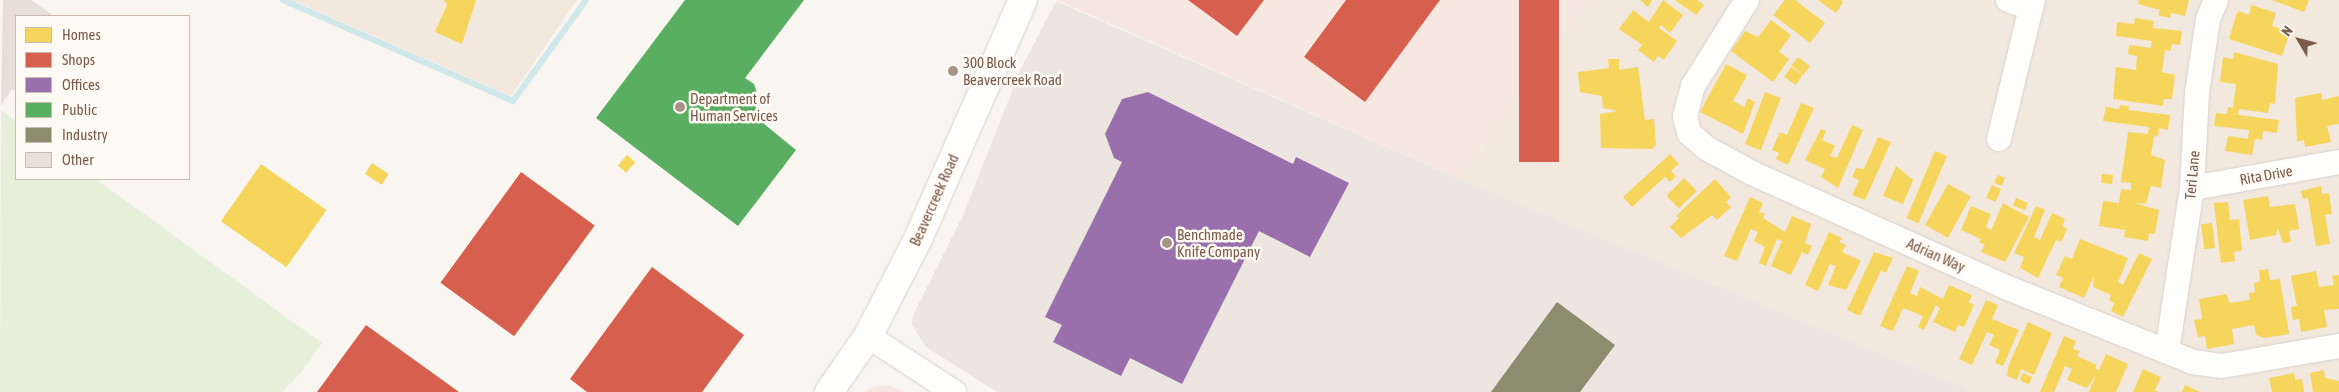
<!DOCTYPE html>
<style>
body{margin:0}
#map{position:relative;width:2339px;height:392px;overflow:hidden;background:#f9f5f0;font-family:"Asap Condensed",sans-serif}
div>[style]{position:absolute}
.residential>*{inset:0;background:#f2e8de}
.commercial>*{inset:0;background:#f6e8e1}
.industrial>*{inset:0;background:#ede5e0}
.green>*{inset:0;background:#e7f0db}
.homes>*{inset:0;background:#f6d55c;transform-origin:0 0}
.shops>*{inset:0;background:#d6604d;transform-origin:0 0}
.offices>*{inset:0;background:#9970ab}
.public>*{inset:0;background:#5aae61}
.industry>*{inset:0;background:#8c8c6e}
.stream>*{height:6px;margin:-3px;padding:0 3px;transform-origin:3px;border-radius:3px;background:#d0e8ea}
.building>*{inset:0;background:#e6ded7}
.roads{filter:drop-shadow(0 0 1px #d7d1cb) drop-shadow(0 0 1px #d7d1cb)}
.minor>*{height:24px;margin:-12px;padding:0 12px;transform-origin:12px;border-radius:12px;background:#fefefd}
.secondary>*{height:28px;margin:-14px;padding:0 14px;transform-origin:14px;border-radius:14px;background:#fefefd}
.dots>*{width:14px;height:14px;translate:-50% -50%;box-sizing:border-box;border:2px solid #fffaf3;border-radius:50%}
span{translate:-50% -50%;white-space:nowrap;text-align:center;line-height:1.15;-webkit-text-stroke:5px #fffaf3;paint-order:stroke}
.poi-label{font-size:15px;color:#7a5c4d}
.left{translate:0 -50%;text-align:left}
.street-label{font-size:15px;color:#7a5c4d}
.legend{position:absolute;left:15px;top:15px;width:175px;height:165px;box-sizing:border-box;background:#fffaf3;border:1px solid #cabbb1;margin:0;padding:6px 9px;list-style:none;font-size:15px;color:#7a5c4d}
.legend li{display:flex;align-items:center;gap:10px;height:25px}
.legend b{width:25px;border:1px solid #cabbb1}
.north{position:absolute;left:2274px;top:15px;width:50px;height:50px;-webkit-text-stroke:4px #fffaf3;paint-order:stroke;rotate:307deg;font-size:14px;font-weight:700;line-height:20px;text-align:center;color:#7a5c4d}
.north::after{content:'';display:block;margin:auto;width:18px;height:22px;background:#7a5c4d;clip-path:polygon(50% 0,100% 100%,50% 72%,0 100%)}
</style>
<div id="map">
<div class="residential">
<i style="clip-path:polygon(292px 0,577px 0,511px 96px)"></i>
<i style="clip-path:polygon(1589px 0,2339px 0,2339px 392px,1974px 392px,1459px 179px)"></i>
</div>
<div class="commercial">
<i style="clip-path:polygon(1057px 0,1589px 0,1459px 179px)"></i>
<i style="clip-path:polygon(888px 385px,905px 392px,865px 392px,874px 387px)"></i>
</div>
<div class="industrial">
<i style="clip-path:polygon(1056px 1px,1459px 179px,1974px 392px,997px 392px,926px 347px,912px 325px,913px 315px,964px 213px,1020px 71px)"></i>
</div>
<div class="green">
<i style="clip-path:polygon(1px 110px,16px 121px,16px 179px,96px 179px,322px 343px,301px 373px,282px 392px,0 392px)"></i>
</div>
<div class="homes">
<i style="clip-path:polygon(444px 0,476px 0,462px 44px,435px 32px,447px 5px)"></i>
<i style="clip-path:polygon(1640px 0,1652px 0,1648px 7px)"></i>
<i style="clip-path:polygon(1663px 0,1683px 15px,1670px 33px,1661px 25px,1659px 28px,1677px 41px,1664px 60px,1658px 56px,1654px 62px,1638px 50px,1642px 45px,1619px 29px,1633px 10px,1649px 22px)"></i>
<i style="clip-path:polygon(1675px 0,1697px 0,1704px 5px,1696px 15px)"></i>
<i style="clip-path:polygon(1785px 0,1795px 0,1825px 23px,1810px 43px,1773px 15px)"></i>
<i style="clip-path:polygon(1818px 0,1841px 0,1843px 2px,1836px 13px)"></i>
<i style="clip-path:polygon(2139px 0,2189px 0,2185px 16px,2171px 13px,2170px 18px,2158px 15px,2160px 10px,2138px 4px)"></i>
<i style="clip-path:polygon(2272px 0,2309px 0,2304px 12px)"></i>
<i style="clip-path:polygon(2251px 5px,2276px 13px,2272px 26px,2290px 32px,2282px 56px,2229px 39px,2236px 15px,2239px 11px,2249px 15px)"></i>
<i style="clip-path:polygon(2135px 18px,2154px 21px,2153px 28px,2182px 31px,2180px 45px,2172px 44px,2171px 51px,2165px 50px,2162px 72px,2175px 75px,2172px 99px,2164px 99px,2163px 106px,2113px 99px,2116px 67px,2136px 70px,2137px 56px,2128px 54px,2129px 45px,2151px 48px,2152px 41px,2116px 36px,2117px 22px,2134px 24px)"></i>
<i style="clip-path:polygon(1771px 20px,1791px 35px,1779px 52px,1789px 59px,1773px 82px,1731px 51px,1745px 31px,1758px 37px)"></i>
<i style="clip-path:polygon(2234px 52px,2278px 64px,2275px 104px,2270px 103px,2268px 113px,2239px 109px,2238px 115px,2279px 120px,2277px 133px,2263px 131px,2262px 140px,2255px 139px,2252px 155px,2225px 151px,2228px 136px,2248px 139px,2249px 130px,2214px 126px,2216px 113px,2227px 114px,2228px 107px,2233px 108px,2236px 84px,2220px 82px,2223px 57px,2233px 59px)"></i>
<i style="left:1798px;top:57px;width:15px;height:11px;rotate:37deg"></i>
<i style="clip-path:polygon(1608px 59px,1619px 59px,1619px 70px,1638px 67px,1645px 120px,1654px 119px,1656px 145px,1652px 149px,1601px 148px,1600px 114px,1618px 111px,1603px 108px,1602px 96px,1580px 92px,1578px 72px,1609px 68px)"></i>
<i style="clip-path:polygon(1726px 64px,1747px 75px,1733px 101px,1744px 107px,1748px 98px,1755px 102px,1743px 134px,1700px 112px)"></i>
<i style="left:1791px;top:67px;width:14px;height:12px;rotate:34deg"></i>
<i style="left:1765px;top:92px;width:17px;height:56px;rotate:21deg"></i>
<i style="clip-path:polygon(2321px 93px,2322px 100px,2339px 96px,2339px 124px,2327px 126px,2331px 142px,2305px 147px,2304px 140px,2297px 142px,2295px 98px)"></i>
<i style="clip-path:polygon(1801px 103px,1814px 108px,1788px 165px,1776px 159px,1779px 153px,1772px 150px,1780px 132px,1787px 135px)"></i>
<i style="clip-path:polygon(2120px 105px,2129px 106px,2128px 110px,2170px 115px,2168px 130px,2159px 128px,2158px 137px,2154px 135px,2151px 155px,2165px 160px,2161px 188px,2151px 186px,2146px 204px,2134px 203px,2159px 210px,2155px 234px,2149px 233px,2148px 241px,2124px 237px,2125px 230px,2099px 226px,2103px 201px,2119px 203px,2121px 189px,2131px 190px,2131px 183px,2121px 182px,2128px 132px,2148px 134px,2149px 127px,2103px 121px,2106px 107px,2119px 109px)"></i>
<i style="clip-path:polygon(1852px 125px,1863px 130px,1838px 188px,1821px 177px,1825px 169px,1805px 160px,1821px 129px,1826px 131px,1822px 140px,1835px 146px,1830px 156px,1837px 158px)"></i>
<i style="clip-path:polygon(1878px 137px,1891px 142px,1865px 200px,1852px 195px,1859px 180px,1852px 177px,1856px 168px,1864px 169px)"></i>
<i style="left:1935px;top:151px;width:13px;height:73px;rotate:23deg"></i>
<i style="clip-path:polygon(1670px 154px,1679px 164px,1671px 171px,1676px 176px,1670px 182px,1665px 177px,1632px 207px,1623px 197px)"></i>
<i style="left:627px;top:155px;width:11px;height:14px;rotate:41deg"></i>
<i style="left:372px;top:163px;width:20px;height:13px;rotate:33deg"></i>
<i style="left:261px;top:164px;width:80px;height:70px;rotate:35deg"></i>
<i style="clip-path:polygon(1896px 166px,1913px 180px,1903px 204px,1883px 196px)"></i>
<i style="left:2102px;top:174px;width:11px;height:9px;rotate:5deg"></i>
<i style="clip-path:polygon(1998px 175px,2005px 178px,2002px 186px,1994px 183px)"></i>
<i style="left:1684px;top:178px;width:18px;height:25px;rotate:45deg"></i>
<i style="clip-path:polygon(1715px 179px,1731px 197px,1726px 202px,1731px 207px,1717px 220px,1712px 215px,1681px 238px,1670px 227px,1679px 218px,1676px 216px)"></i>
<i style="left:1948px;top:184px;width:26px;height:47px;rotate:29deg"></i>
<i style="left:1992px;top:185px;width:10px;height:14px;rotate:24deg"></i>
<i style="clip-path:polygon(2321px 186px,2322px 194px,2329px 193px,2332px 214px,2325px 215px,2330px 244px,2316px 246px,2308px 198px,2303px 199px,2301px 191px)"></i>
<i style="clip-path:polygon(2268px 196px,2270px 207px,2295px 204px,2299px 229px,2289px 231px,2291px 242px,2283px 243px,2278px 228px,2276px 235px,2250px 240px,2243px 200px)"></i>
<i style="clip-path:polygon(1750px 197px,1763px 203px,1759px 212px,1765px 214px,1763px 218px,1785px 232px,1792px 216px,1811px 224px,1805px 243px,1812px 246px,1808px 255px,1802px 252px,1791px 275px,1771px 266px,1782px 241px,1777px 239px,1766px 266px,1759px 263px,1765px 247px,1754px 241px,1758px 232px,1751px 229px,1737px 261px,1724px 256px)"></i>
<i style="left:2016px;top:198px;width:13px;height:8px;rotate:23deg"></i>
<i style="clip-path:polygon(2228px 202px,2230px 220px,2239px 219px,2242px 251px,2234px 252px,2235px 261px,2221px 263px,2214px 203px)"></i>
<i style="clip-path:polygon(2003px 203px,2029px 217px,2005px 262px,1981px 252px,1985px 245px,1979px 242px,1981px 239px,1961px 230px,1971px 206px,1991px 214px,1986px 227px,1991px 230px)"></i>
<i style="clip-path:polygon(2036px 206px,2045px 210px,2034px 237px,2040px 240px,2052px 213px,2065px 219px,2062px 226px,2067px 229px,2061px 242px,2056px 240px,2038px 278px,2020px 268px,2024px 257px,2014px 253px)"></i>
<i style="left:2212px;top:223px;width:25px;height:11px;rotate:83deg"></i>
<i style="clip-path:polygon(1829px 232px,1842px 238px,1839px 242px,1846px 245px,1842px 252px,1861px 261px,1846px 290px,1828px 285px,1836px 266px,1830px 264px,1818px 291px,1805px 285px)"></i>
<i style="clip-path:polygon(2080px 239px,2128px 258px,2118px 282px,2123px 285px,2139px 253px,2152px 259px,2123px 317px,2111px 311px,2114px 303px,2109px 300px,2111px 295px,2093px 287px,2094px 276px,2084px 298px,2059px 287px,2063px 278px,2056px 275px,2065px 256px,2072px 259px)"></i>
<i style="clip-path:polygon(1874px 252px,1893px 258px,1886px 273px,1881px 270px,1860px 316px,1847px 310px)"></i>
<i style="clip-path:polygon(1907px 266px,1919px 271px,1910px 293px,1917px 296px,1920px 287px,1943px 299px,1949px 285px,1972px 295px,1969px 302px,1974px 305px,1964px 327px,1958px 325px,1955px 332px,1933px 322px,1940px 308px,1936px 305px,1924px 330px,1918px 327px,1923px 316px,1903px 308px,1893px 331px,1880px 326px)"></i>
<i style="clip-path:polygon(2268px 269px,2270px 280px,2280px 279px,2289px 334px,2264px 338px,2256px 335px,2254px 325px,2232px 329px,2234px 344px,2207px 349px,2205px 336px,2198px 337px,2194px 320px,2202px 319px,2199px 299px,2226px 294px,2230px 303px,2250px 300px,2249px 293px,2255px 292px,2254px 283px,2260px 282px,2259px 270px)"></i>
<i style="clip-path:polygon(2316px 271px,2319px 287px,2334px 285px,2332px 276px,2339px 275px,2339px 309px,2324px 310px,2327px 327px,2301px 332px,2299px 319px,2293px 320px,2291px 307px,2297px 306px,2291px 276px)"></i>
<i style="clip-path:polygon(1986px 300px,1998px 305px,1992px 319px,2019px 330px,2003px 366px,1995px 363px,2000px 350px,1989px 345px,1994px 335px,1987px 332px,1972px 365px,1959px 359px)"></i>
<i style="clip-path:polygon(2028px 322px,2052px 333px,2034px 375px,2021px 369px,2017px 380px,2007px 376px,2009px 364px)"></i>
<i style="clip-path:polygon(2064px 336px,2076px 341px,2073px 349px,2080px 351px,2077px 356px,2097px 365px,2095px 368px,2099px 370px,2106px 354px,2128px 364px,2116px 392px,2089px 392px,2096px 375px,2087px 388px,2067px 380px,2072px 369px,2065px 366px,2054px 392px,2040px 392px)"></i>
<i style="clip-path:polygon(2143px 369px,2161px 377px,2155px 390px,2159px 392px,2133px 392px)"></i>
<i style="clip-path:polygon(2324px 370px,2325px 378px,2339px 381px,2339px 392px,2313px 392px,2310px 373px)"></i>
<i style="left:2023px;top:373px;width:10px;height:8px;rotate:24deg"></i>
<i style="clip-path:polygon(2294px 373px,2295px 380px,2302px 379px,2304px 392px,2272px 392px,2269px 378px)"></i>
<i style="clip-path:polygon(2185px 385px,2200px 392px,2182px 392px)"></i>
</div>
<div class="shops">
<i style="clip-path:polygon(1188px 0,1264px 0,1237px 36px)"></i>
<i style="clip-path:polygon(1346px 0,1440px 0,1365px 102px,1304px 57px)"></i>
<i style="left:1519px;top:0;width:40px;height:162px"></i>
<i style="left:521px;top:172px;width:91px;height:137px;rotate:36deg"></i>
<i style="clip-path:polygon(652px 267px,744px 335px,702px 392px,587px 392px,570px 379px)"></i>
<i style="clip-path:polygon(366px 325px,459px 392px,317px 392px)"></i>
</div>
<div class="offices">
<i style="clip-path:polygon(1148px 92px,1293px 164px,1296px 157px,1349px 183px,1310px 257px,1259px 231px,1182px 384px,1130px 358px,1121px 376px,1053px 342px,1062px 325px,1045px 317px,1122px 162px,1114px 158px,1105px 134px,1122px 99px)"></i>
</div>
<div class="public">
<i style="clip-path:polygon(685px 0,804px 0,745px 78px,754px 84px,759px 99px,753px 115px,796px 150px,738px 226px,596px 118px)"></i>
</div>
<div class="industry">
<i style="clip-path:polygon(1557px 302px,1615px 345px,1580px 392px,1491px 392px)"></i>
</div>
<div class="stream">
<i style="left:283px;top:0;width:251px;rotate:23.7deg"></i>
<i style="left:513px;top:101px;width:125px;rotate:-54.1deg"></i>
</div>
<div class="building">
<i style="clip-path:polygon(3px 0,31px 0,54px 16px,16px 16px,16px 92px,12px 89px,1px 105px)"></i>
</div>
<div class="roads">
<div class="minor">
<i style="left:1747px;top:0;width:102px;rotate:122.1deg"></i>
<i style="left:1693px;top:86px;width:31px;rotate:105deg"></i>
<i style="left:1685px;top:116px;width:17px;rotate:77deg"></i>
<i style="left:1689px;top:133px;width:23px;rotate:41deg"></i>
<i style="left:1706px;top:148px;width:52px;rotate:28.5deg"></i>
<i style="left:1752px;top:173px;width:275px;rotate:24.2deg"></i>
<i style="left:2003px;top:286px;width:205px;rotate:21.8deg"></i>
<i style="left:2193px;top:362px;width:29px;rotate:8deg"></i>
<i style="left:2222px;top:366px;width:119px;rotate:-9.7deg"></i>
<i style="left:2008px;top:0;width:24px;rotate:19deg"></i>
<i style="left:2031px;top:8px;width:8px;rotate:-76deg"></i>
<i style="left:1999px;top:139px;width:135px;rotate:-76.3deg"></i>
<i style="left:2192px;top:188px;width:149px;rotate:-10deg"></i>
<i style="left:868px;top:336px;width:103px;rotate:33.1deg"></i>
<i style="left:2167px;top:351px;width:165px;rotate:-81.3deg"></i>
<i style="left:2192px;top:188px;width:95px;rotate:-87deg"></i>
<i style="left:2197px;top:93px;width:75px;rotate:-81.5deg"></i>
<i style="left:2208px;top:19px;width:21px;rotate:-67deg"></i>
</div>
<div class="secondary">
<i style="left:829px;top:392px;width:68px;rotate:-55.1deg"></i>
<i style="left:868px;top:336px;width:109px;rotate:-62.7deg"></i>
<i style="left:918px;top:239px;width:261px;rotate:-66.3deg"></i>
</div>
</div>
<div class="dots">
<i style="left:953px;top:71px;background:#a69286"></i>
<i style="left:680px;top:107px;background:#a69286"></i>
<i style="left:1167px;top:243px;background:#a69286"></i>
</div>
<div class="poi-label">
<span class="left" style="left:963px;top:71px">300 Block<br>Beavercreek Road</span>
<span class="left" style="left:690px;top:107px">Department of<br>Human Services</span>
<span class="left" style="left:1177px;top:243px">Benchmade<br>Knife Company</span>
</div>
<div class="street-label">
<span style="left:2192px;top:175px;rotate:-85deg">Teri Lane</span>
<span style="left:2266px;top:175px;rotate:-10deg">Rita Drive</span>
<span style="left:934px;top:200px;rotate:-66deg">Beavercreek Road</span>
<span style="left:1936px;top:255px;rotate:24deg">Adrian Way</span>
</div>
<ul class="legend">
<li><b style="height:14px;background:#f6d55c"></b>Homes</li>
<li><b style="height:14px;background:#d6604d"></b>Shops</li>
<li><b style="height:14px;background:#9970ab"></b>Offices</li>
<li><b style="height:14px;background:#5aae61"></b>Public</li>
<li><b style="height:14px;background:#8c8c6e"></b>Industry</li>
<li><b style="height:14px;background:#e6ded7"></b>Other</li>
</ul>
<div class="north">N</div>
</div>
